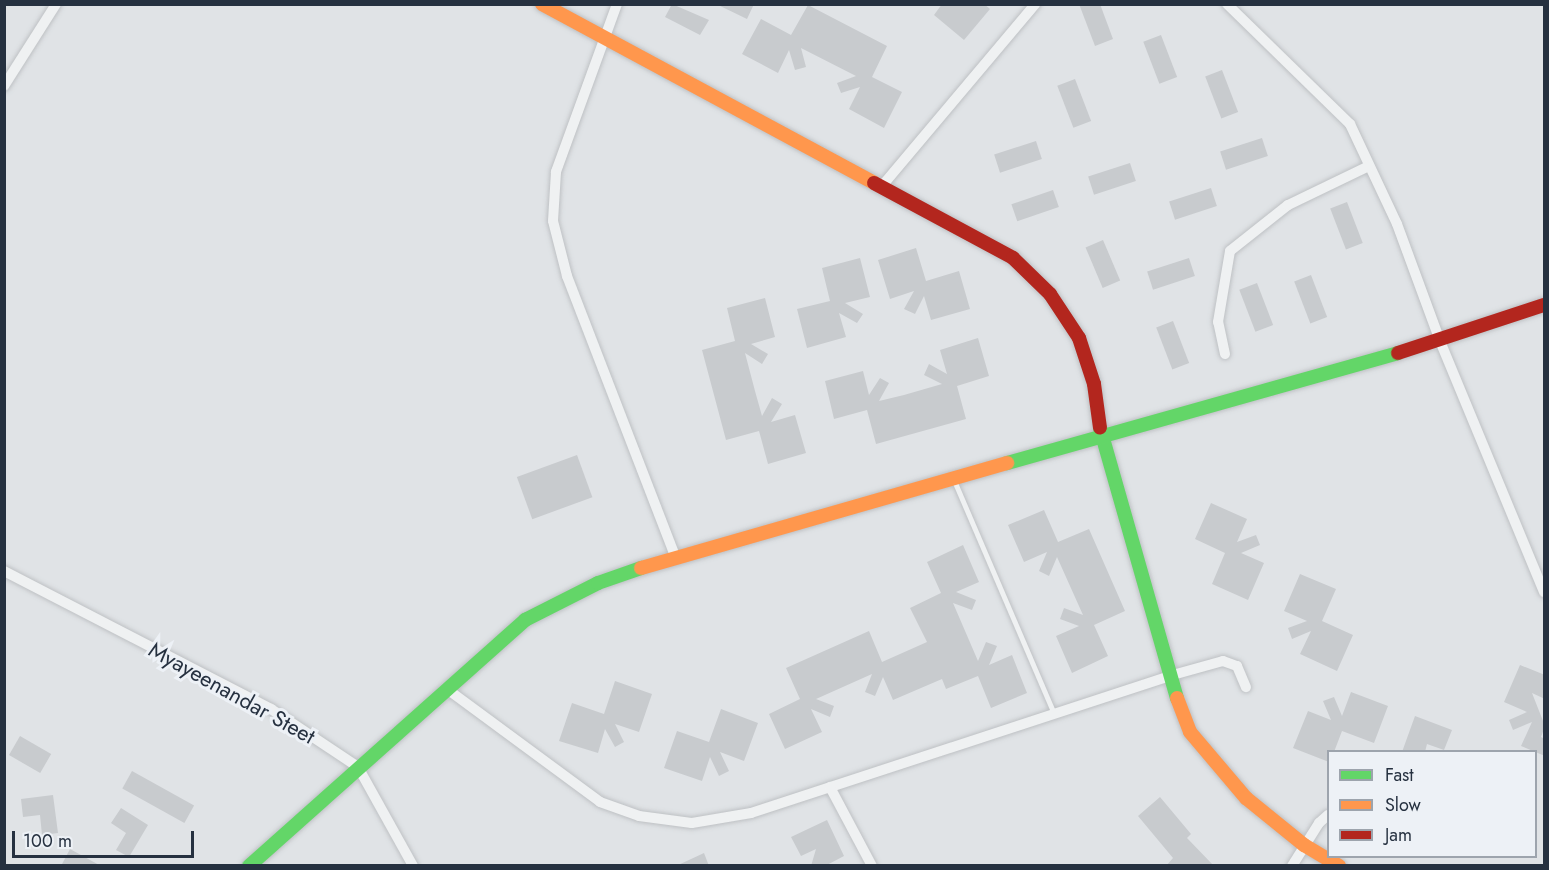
<!DOCTYPE html>
<style>
body{margin:0}
#map{position:relative;width:1549px;height:870px;overflow:hidden;background:#e0e3e6;font-family:Jost,sans-serif}
div>[style]{position:absolute}
.building>*{inset:0;background:#c8cbce;transform-origin:0 0}
.roads{filter:drop-shadow(0 0 2px #bec1c4) drop-shadow(0 0 2px #bec1c4)}
.lane>*{height:5px;margin:-2.5px;padding:0 2.5px;transform-origin:2.5px;border-radius:2.5px;background:#eff1f2}
.street>*{height:10px;margin:-5px;padding:0 5px;transform-origin:5px;border-radius:5px;background:#eff1f2}
.fast>*{height:14px;margin:-7px;padding:0 7px;transform-origin:7px;border-radius:7px;background:#63d668}
.slow>*{height:14px;margin:-7px;padding:0 7px;transform-origin:7px;border-radius:7px;background:#ff974d}
.jam>*{height:14px;margin:-7px;padding:0 7px;transform-origin:7px;border-radius:7px;background:#b3261e}
span{translate:-50% -50%;white-space:nowrap;text-align:center;line-height:1.15;-webkit-text-stroke:6px #edf1f6;paint-order:stroke}
.street-label{font-size:22px;color:#263140}
.frame{position:absolute;inset:0;border:6px solid #263140;pointer-events:none}
.legend{position:absolute;left:1327px;top:750px;width:210px;height:108px;box-sizing:border-box;background:#edf1f6;border:2px solid #9da4ad;margin:0;padding:8px 10px;list-style:none;font-size:18px;color:#263140}
.legend li{display:flex;align-items:center;gap:12px;height:30px}
.legend b{width:30px;border:2px solid #9da4ad}
.scale{position:absolute;left:12px;top:831px;width:182px;height:27px;box-sizing:border-box;border:3px solid #263140;border-top:0;padding-left:8px;font-size:18px;line-height:21px;white-space:nowrap;color:#263140;-webkit-text-stroke:4px #edf1f6;paint-order:stroke}
</style>
<div id="map">
<div class="building">
<i style="clip-path:polygon(672px 4px,709px 20px,700px 35px,665px 17px)"></i>
<i style="clip-path:polygon(716px 4px,754px 4px,747px 19px)"></i>
<i style="clip-path:polygon(942px 4px,984px 4px,990px 9px,964px 40px,934px 15px)"></i>
<i style="clip-path:polygon(1079px 4px,1100px 4px,1113px 39px,1095px 46px)"></i>
<i style="clip-path:polygon(808px 5px,887px 46px,872px 77px,902px 92px,884px 128px,849px 109px,860px 87px,841px 93px,837px 83px,856px 76px,801px 48px,806px 67px,795px 70px,789px 50px,778px 73px,742px 54px,761px 19px,791px 35px)"></i>
<i style="left:1161px;top:35px;width:45px;height:19px;rotate:69deg"></i>
<i style="left:1222px;top:70px;width:45px;height:18px;rotate:69deg"></i>
<i style="left:1075px;top:79px;width:45px;height:19px;rotate:69deg"></i>
<i style="left:1262px;top:138px;width:19px;height:44px;rotate:72deg"></i>
<i style="left:1036px;top:141px;width:19px;height:44px;rotate:72deg"></i>
<i style="left:1130px;top:163px;width:19px;height:44px;rotate:72deg"></i>
<i style="left:1211px;top:188px;width:19px;height:44px;rotate:72deg"></i>
<i style="left:1053px;top:190px;width:18px;height:44px;rotate:71deg"></i>
<i style="left:1347px;top:202px;width:44px;height:18px;rotate:69deg"></i>
<i style="left:1103px;top:240px;width:44px;height:19px;rotate:67deg"></i>
<i style="clip-path:polygon(916px 248px,926px 281px,959px 271px,970px 309px,931px 320px,924px 296px,915px 314px,904px 309px,914px 291px,890px 299px,878px 260px)"></i>
<i style="clip-path:polygon(860px 258px,870px 297px,845px 303px,863px 314px,857px 323px,839px 313px,846px 337px,807px 348px,797px 309px,830px 301px,822px 268px)"></i>
<i style="left:1189px;top:258px;width:19px;height:44px;rotate:72deg"></i>
<i style="left:1311px;top:275px;width:45px;height:18px;rotate:69deg"></i>
<i style="left:1257px;top:283px;width:45px;height:19px;rotate:69deg"></i>
<i style="clip-path:polygon(765px 298px,775px 337px,751px 344px,768px 354px,762px 364px,745px 353px,755px 391px,762px 416px,772px 398px,782px 404px,771px 422px,795px 415px,806px 453px,768px 464px,759px 431px,726px 440px,702px 350px,735px 341px,727px 308px)"></i>
<i style="left:1173px;top:321px;width:45px;height:18px;rotate:69deg"></i>
<i style="clip-path:polygon(978px 338px,989px 376px,957px 386px,966px 419px,876px 444px,867px 410px,834px 419px,825px 381px,863px 371px,869px 395px,880px 378px,889px 383px,879px 401px,904px 395px,942px 384px,924px 375px,929px 364px,947px 374px,940px 350px)"></i>
<i style="left:577px;top:455px;width:45px;height:64px;rotate:70deg"></i>
<i style="clip-path:polygon(1211px 503px,1247px 519px,1237px 542px,1256px 535px,1260px 545px,1241px 553px,1264px 563px,1248px 600px,1212px 584px,1225px 553px,1195px 539px)"></i>
<i style="clip-path:polygon(1044px 510px,1058px 542px,1089px 529px,1125px 611px,1094px 625px,1108px 656px,1072px 673px,1056px 636px,1079px 626px,1060px 619px,1064px 608px,1083px 615px,1057px 557px,1049px 576px,1039px 571px,1047px 552px,1024px 562px,1008px 525px)"></i>
<i style="clip-path:polygon(963px 545px,979px 582px,956px 592px,976px 600px,972px 610px,953px 603px,978px 661px,986px 642px,997px 646px,989px 665px,1012px 655px,1027px 693px,991px 708px,978px 676px,946px 689px,942px 679px,893px 700px,883px 677px,875px 696px,865px 692px,872px 674px,816px 699px,834px 706px,830px 717px,811px 709px,822px 732px,785px 749px,769px 714px,800px 699px,786px 668px,869px 631px,882px 662px,927px 642px,910px 608px,941px 593px,927px 562px)"></i>
<i style="clip-path:polygon(1300px 574px,1336px 589px,1322px 621px,1353px 635px,1337px 671px,1300px 654px,1311px 631px,1292px 639px,1288px 628px,1307px 621px,1284px 611px)"></i>
<i style="clip-path:polygon(1520px 665px,1545px 675px,1545px 699px,1532px 693px,1545px 726px,1541px 737px,1545px 739px,1545px 756px,1521px 746px,1532px 722px,1513px 730px,1509px 720px,1527px 712px,1504px 702px)"></i>
<i style="clip-path:polygon(615px 681px,652px 694px,639px 732px,615px 724px,624px 742px,615px 747px,605px 729px,598px 753px,559px 741px,572px 703px,604px 714px)"></i>
<i style="clip-path:polygon(1351px 692px,1388px 706px,1374px 743px,1342px 731px,1334px 752px,1329px 752px,1329px 762px,1293px 748px,1308px 711px,1331px 720px,1323px 701px,1334px 697px,1342px 716px)"></i>
<i style="clip-path:polygon(721px 709px,758px 723px,744px 761px,720px 752px,729px 771px,719px 776px,710px 757px,702px 781px,664px 768px,677px 731px,709px 742px)"></i>
<i style="clip-path:polygon(1415px 716px,1452px 730px,1444px 750px,1427px 744px,1425px 752px,1402px 752px)"></i>
<i style="left:20px;top:736px;width:36px;height:22px;rotate:30deg"></i>
<i style="left:132px;top:771px;width:71px;height:20px;rotate:29deg"></i>
<i style="clip-path:polygon(53px 795px,58px 833px,42px 835px,40px 815px,23px 817px,21px 799px)"></i>
<i style="clip-path:polygon(1160px 797px,1191px 834px,1187px 838px,1214px 866px,1166px 866px,1173px 858px,1138px 816px)"></i>
<i style="clip-path:polygon(121px 808px,148px 825px,129px 857px,116px 850px,126px 833px,111px 823px)"></i>
<i style="clip-path:polygon(827px 820px,844px 856px,825px 866px,811px 866px,816px 849px,801px 856px,791px 837px)"></i>
<i style="clip-path:polygon(70px 849px,101px 866px,61px 866px)"></i>
<i style="clip-path:polygon(704px 853px,709px 866px,676px 866px)"></i>
</div>
<div class="roads">
<div class="lane">
<i style="left:953px;top:478px;width:257px;rotate:66.8deg"></i>
</div>
<div class="street">
<i style="left:617px;top:4px;width:179px;rotate:110deg"></i>
<i style="left:556px;top:172px;width:49px;rotate:93.5deg"></i>
<i style="left:553px;top:221px;width:57px;rotate:75.7deg"></i>
<i style="left:567px;top:276px;width:300px;rotate:68.9deg"></i>
<i style="left:1227px;top:4px;width:172px;rotate:44.3deg"></i>
<i style="left:1350px;top:124px;width:110px;rotate:64.8deg"></i>
<i style="left:1397px;top:224px;width:125px;rotate:69.8deg"></i>
<i style="left:1440px;top:341px;width:272px;rotate:67.5deg"></i>
<i style="left:4px;top:86px;width:97px;rotate:-57.6deg"></i>
<i style="left:882px;top:186px;width:238px;rotate:-49.9deg"></i>
<i style="left:1225px;top:354px;width:33px;rotate:-102deg"></i>
<i style="left:1218px;top:322px;width:72px;rotate:-80.4deg"></i>
<i style="left:1230px;top:251px;width:74px;rotate:-38.4deg"></i>
<i style="left:1288px;top:205px;width:90px;rotate:-25.7deg"></i>
<i style="left:4px;top:571px;width:301px;rotate:27.3deg"></i>
<i style="left:271px;top:709px;width:105px;rotate:33.7deg"></i>
<i style="left:358px;top:767px;width:113px;rotate:60.9deg"></i>
<i style="left:447px;top:689px;width:190px;rotate:36.4deg"></i>
<i style="left:600px;top:802px;width:41px;rotate:19.7deg"></i>
<i style="left:639px;top:816px;width:53px;rotate:7.5deg"></i>
<i style="left:692px;top:823px;width:60px;rotate:-9.6deg"></i>
<i style="left:751px;top:813px;width:440px;rotate:-18.1deg"></i>
<i style="left:1169px;top:676px;width:56px;rotate:-15.5deg"></i>
<i style="left:1223px;top:661px;width:15px;rotate:20deg"></i>
<i style="left:1237px;top:666px;width:23px;rotate:67deg"></i>
<i style="left:830px;top:787px;width:89px;rotate:62deg"></i>
<i style="left:1292px;top:866px;width:51px;rotate:-57.9deg"></i>
<i style="left:1319px;top:823px;width:12px;rotate:-42deg"></i>
</div>
<div class="fast">
<i style="left:1100px;top:428px;width:281px;rotate:74.1deg"></i>
<i style="left:1007px;top:463px;width:406px;rotate:-15.7deg"></i>
<i style="left:249px;top:866px;width:370px;rotate:-41.7deg"></i>
<i style="left:525px;top:620px;width:82px;rotate:-26.9deg"></i>
<i style="left:598px;top:583px;width:46px;rotate:-19.2deg"></i>
</div>
<div class="slow">
<i style="left:542px;top:4px;width:377px;rotate:28.3deg"></i>
<i style="left:641px;top:568px;width:381px;rotate:-16deg"></i>
<i style="left:1177px;top:698px;width:36px;rotate:69deg"></i>
<i style="left:1190px;top:732px;width:87px;rotate:49.7deg"></i>
<i style="left:1246px;top:798px;width:75px;rotate:39deg"></i>
<i style="left:1304px;top:845px;width:41px;rotate:31deg"></i>
</div>
<div class="jam">
<i style="left:874px;top:183px;width:158px;rotate:28.3deg"></i>
<i style="left:1013px;top:258px;width:52px;rotate:44.2deg"></i>
<i style="left:1050px;top:294px;width:53px;rotate:56.6deg"></i>
<i style="left:1079px;top:338px;width:48px;rotate:71.9deg"></i>
<i style="left:1094px;top:384px;width:44px;rotate:82.2deg"></i>
<i style="left:1398px;top:353px;width:154px;rotate:-18.2deg"></i>
</div>
</div>
<div class="street-label">
<span style="left:232px;top:693px;rotate:29deg">Myayeenandar Steet</span>
</div>
<div class="frame"></div>
<ul class="legend">
<li><b style="height:8px;background:#63d668"></b>Fast</li>
<li><b style="height:8px;background:#ff974d"></b>Slow</li>
<li><b style="height:8px;background:#b3261e"></b>Jam</li>
</ul>
<div class="scale">100 m</div>
</div>
